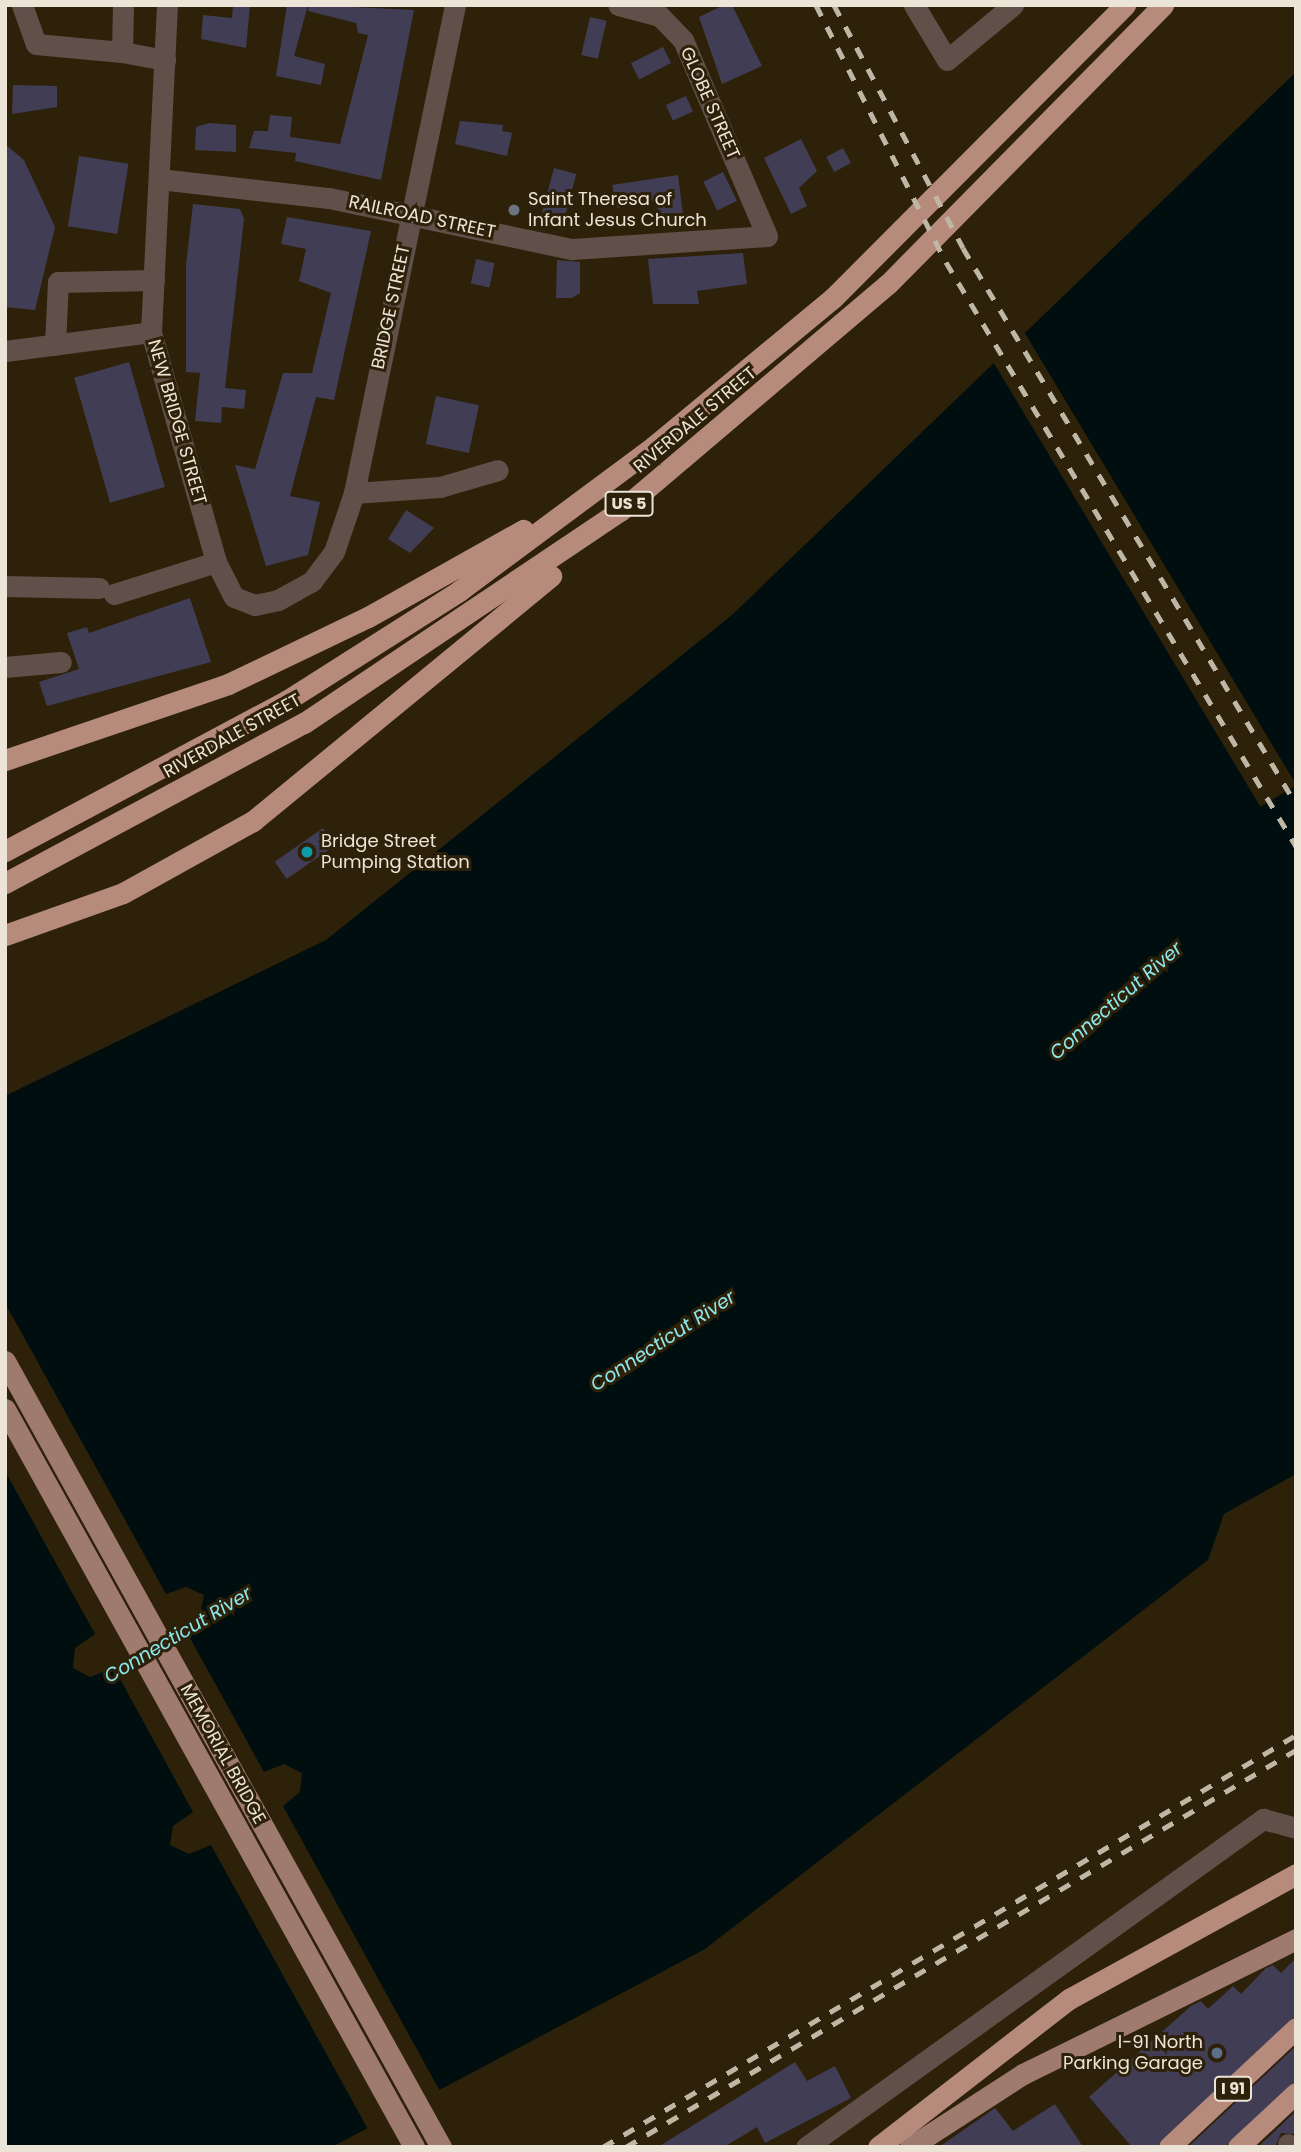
<!DOCTYPE html>
<style>
body{margin:0}
#map{position:relative;width:1301px;height:2152px;overflow:hidden;background:#2d210a;font-family:Poppins,sans-serif}
div>[style]{position:absolute}
.water>*{inset:0;background:#010e0f}
.pier>*{inset:0;background:#2d210a;transform-origin:0 0}
.building>*{inset:0;background:#413d54;transform-origin:0 0}
.minor>*{height:21px;margin:-10.5px;padding:0 10.5px;transform-origin:10.5px;border-radius:10.5px;background:#614f49}
.major>*{height:21px;margin:-10.5px;padding:0 10.5px;transform-origin:10.5px;border-radius:10.5px;background:#9f7a6e}
.highway>*{height:21px;margin:-10.5px;padding:0 10.5px;transform-origin:10.5px;border-radius:10.5px;background:#b78b7c}
.rail>*{height:5px;margin-top:-2.5px;transform-origin:0;background:repeating-linear-gradient(90deg,#bfb7a6 0 12px,transparent 0 24px)}
.dots>*{width:19px;height:19px;translate:-50% -50%;box-sizing:border-box;border:4px solid #2d210a;border-radius:50%}
span{translate:-50% -50%;white-space:nowrap;text-align:center;line-height:1.15;-webkit-text-stroke:6px #2d210a;paint-order:stroke}
.shield-label span{padding:2px 5px;background:#2d210a;border:2px solid;border-radius:5px;-webkit-text-stroke-width:0}
.shield-label{font-size:16px;color:#ece4d6;font-weight:700}
.street-label{font-size:18px;color:#ece4d6}
.poi-label{font-size:18px;color:#ece4d6}
.left{translate:0 -50%;text-align:left}
.right{translate:-100% -50%;text-align:right}
.water-label{font-size:19px;color:#8ce8ee;font-style:italic}
.frame{position:absolute;inset:0;border:7px solid #ece4d6;pointer-events:none}
</style>
<div id="map">
<div class="water">
<i style="clip-path:polygon(1296px 72px,1296px 1474px,1224px 1514px,1208px 1560px,705px 1949px,332px 2147px,5px 2147px,5px 1096px,326px 940px,732px 615px)"></i>
</div>
<div class="pier">
<i style="left:1023px;top:330px;width:531px;height:42px;rotate:59deg"></i>
<i style="clip-path:polygon(5px 1303px,166px 1594px,186px 1587px,204px 1595px,199px 1620px,185px 1629px,264px 1772px,284px 1764px,302px 1773px,300px 1792px,283px 1806px,441px 2093px,369px 2131px,211px 1845px,189px 1854px,170px 1845px,173px 1826px,193px 1812px,114px 1668px,90px 1677px,73px 1668px,75px 1648px,95px 1634px,5px 1471px)"></i>
</div>
<div class="building">
<i style="clip-path:polygon(233px 5px,250px 5px,246px 48px,201px 39px,203px 15px,232px 18px)"></i>
<i style="clip-path:polygon(287px 5px,308px 5px,294px 56px,325px 64px,321px 85px,276px 76px)"></i>
<i style="clip-path:polygon(309px 5px,414px 10px,381px 180px,295px 161px,296px 153px,249px 148px,254px 131px,268px 131px,270px 115px,292px 117px,290px 137px,340px 144px,368px 35px,358px 33px,356px 23px,308px 11px)"></i>
<i style="clip-path:polygon(724px 5px,732px 5px,762px 66px,722px 84px,699px 17px)"></i>
<i style="left:590px;top:17px;width:17px;height:39px;rotate:13deg"></i>
<i style="left:663px;top:47px;width:18px;height:36px;rotate:63deg"></i>
<i style="clip-path:polygon(13px 85px,57px 86px,57px 107px,12px 114px)"></i>
<i style="left:686px;top:96px;width:17px;height:22px;rotate:66deg"></i>
<i style="clip-path:polygon(460px 121px,503px 125px,502px 131px,512px 133px,507px 156px,455px 144px)"></i>
<i style="clip-path:polygon(209px 123px,236px 125px,236px 152px,195px 150px,196px 127px)"></i>
<i style="clip-path:polygon(801px 139px,817px 171px,799px 188px,807px 206px,791px 214px,764px 158px)"></i>
<i style="clip-path:polygon(5px 144px,24px 160px,55px 227px,35px 310px,5px 307px)"></i>
<i style="left:843px;top:148px;width:17px;height:19px;rotate:62deg"></i>
<i style="left:79px;top:156px;width:50px;height:71px;rotate:9deg"></i>
<i style="left:554px;top:168px;width:23px;height:50px;rotate:15deg"></i>
<i style="left:723px;top:172px;width:32px;height:22px;rotate:64deg"></i>
<i style="clip-path:polygon(678px 175px,683px 215px,659px 218px,657px 200px,617px 208px,612px 185px)"></i>
<i style="clip-path:polygon(193px 204px,240px 209px,244px 219px,225px 388px,246px 390px,244px 409px,222px 407px,221px 423px,195px 421px,200px 373px,186px 372px,186px 265px)"></i>
<i style="clip-path:polygon(287px 217px,371px 231px,334px 400px,316px 397px,290px 496px,320px 502px,308px 555px,266px 566px,235px 465px,255px 469px,283px 373px,312px 373px,331px 293px,299px 281px,306px 249px,281px 244px)"></i>
<i style="clip-path:polygon(743px 253px,747px 284px,697px 291px,699px 304px,653px 304px,648px 259px)"></i>
<i style="left:476px;top:259px;width:19px;height:25px;rotate:12deg"></i>
<i style="clip-path:polygon(557px 260px,580px 262px,580px 293px,572px 298px,556px 298px)"></i>
<i style="left:129px;top:362px;width:130px;height:57px;rotate:74deg"></i>
<i style="left:436px;top:396px;width:44px;height:49px;rotate:12deg"></i>
<i style="clip-path:polygon(406px 510px,434px 528px,410px 553px,388px 539px)"></i>
<i style="clip-path:polygon(190px 598px,211px 662px,47px 706px,39px 682px,79px 669px,67px 633px,87px 627px,89px 633px)"></i>
<i style="left:323px;top:828px;width:21px;height:59px;rotate:55deg"></i>
<i style="clip-path:polygon(1296px 1958px,1296px 2015px,1156px 2147px,1132px 2147px,1089px 2097px,1191px 2006px,1201px 2001px,1208px 2009px,1233px 1986px,1241px 1994px,1266px 1968px,1273px 1965px,1281px 1973px)"></i>
<i style="clip-path:polygon(1296px 2046px,1296px 2080px,1225px 2147px,1188px 2147px)"></i>
<i style="clip-path:polygon(795px 2062px,807px 2081px,835px 2066px,851px 2098px,765px 2143px,757px 2127px,724px 2147px,658px 2147px)"></i>
<i style="clip-path:polygon(1055px 2104px,1083px 2147px,939px 2147px,995px 2108px,1013px 2131px)"></i>
<i style="clip-path:polygon(1296px 2111px,1296px 2134px,1281px 2133px,1275px 2147px,1258px 2147px)"></i>
</div>
<div class="minor">
<i style="left:22px;top:5px;width:41px;rotate:70.3deg"></i>
<i style="left:36px;top:44px;width:86px;rotate:5.3deg"></i>
<i style="left:123px;top:5px;width:47px;rotate:91.2deg"></i>
<i style="left:122px;top:52px;width:44px;rotate:10.5deg"></i>
<i style="left:167px;top:5px;width:327px;rotate:92.8deg"></i>
<i style="left:151px;top:332px;width:239px;rotate:74.2deg"></i>
<i style="left:216px;top:562px;width:39px;rotate:63deg"></i>
<i style="left:234px;top:597px;width:22px;rotate:21deg"></i>
<i style="left:255px;top:605px;width:24px;rotate:-12deg"></i>
<i style="left:278px;top:600px;width:39px;rotate:-29deg"></i>
<i style="left:312px;top:581px;width:36px;rotate:-53deg"></i>
<i style="left:334px;top:552px;width:62px;rotate:-71.3deg"></i>
<i style="left:354px;top:493px;width:498px;rotate:-78.3deg"></i>
<i style="left:914px;top:5px;width:64px;rotate:59deg"></i>
<i style="left:947px;top:60px;width:86px;rotate:-39.8deg"></i>
<i style="left:159px;top:179px;width:171px;rotate:6.4deg"></i>
<i style="left:329px;top:198px;width:248px;rotate:11.9deg"></i>
<i style="left:572px;top:249px;width:195px;rotate:-3.8deg"></i>
<i style="left:767px;top:236px;width:213px;rotate:-113.2deg"></i>
<i style="left:683px;top:40px;width:33px;rotate:-134deg"></i>
<i style="left:660px;top:16px;width:43px;rotate:-165.3deg"></i>
<i style="left:55px;top:345px;width:63px;rotate:-87.3deg"></i>
<i style="left:58px;top:282px;width:96px;rotate:-1.2deg"></i>
<i style="left:5px;top:351px;width:147px;rotate:-7.4deg"></i>
<i style="left:354px;top:493px;width:86px;rotate:-4deg"></i>
<i style="left:440px;top:487px;width:60px;rotate:-16.3deg"></i>
<i style="left:5px;top:586px;width:94px;rotate:1.2deg"></i>
<i style="left:114px;top:594px;width:107px;rotate:-17.4deg"></i>
<i style="left:5px;top:667px;width:56px;rotate:-5.1deg"></i>
<i style="left:1288px;top:2144px;width:4px;rotate:56deg"></i>
<i style="left:806px;top:2147px;width:563px;rotate:-35.67deg"></i>
<i style="left:1263px;top:1819px;width:34px;rotate:15deg"></i>
</div>
<div class="major">
<i style="left:5px;top:1361px;width:899px;rotate:60.98deg"></i>
<i style="left:5px;top:1409px;width:844px;rotate:61deg"></i>
<i style="left:910px;top:2147px;width:135px;rotate:-32.9deg"></i>
<i style="left:1023px;top:2074px;width:305px;rotate:-26.3deg"></i>
</div>
<div class="highway">
<i style="left:5px;top:760px;width:236px;rotate:-18.8deg"></i>
<i style="left:228px;top:684px;width:155px;rotate:-25.6deg"></i>
<i style="left:368px;top:617px;width:178px;rotate:-29.3deg"></i>
<i style="left:5px;top:851px;width:319px;rotate:-28.1deg"></i>
<i style="left:286px;top:701px;width:205px;rotate:-32.4deg"></i>
<i style="left:459px;top:591px;width:243px;rotate:-36.6deg"></i>
<i style="left:654px;top:446px;width:232px;rotate:-39.6deg"></i>
<i style="left:833px;top:298px;width:414px;rotate:-45.1deg"></i>
<i style="left:5px;top:883px;width:339px;rotate:-28.2deg"></i>
<i style="left:304px;top:723px;width:381px;rotate:-33.9deg"></i>
<i style="left:620px;top:511px;width:351px;rotate:-40.3deg"></i>
<i style="left:888px;top:284px;width:392px;rotate:-45.4deg"></i>
<i style="left:5px;top:935px;width:125px;rotate:-19.6deg"></i>
<i style="left:123px;top:893px;width:149px;rotate:-29deg"></i>
<i style="left:253px;top:821px;width:386px;rotate:-39.4deg"></i>
<i style="left:878px;top:2147px;width:242px;rotate:-37.8deg"></i>
<i style="left:1069px;top:1999px;width:259px;rotate:-28.8deg"></i>
<i style="left:1169px;top:2147px;width:174px;rotate:-43.1deg"></i>
<i style="left:1238px;top:2147px;width:79px;rotate:-43deg"></i>
</div>
<div class="rail">
<i style="left:816px;top:5px;width:288px;rotate:63.2deg"></i>
<i style="left:946px;top:262px;width:681px;rotate:59.07deg"></i>
<i style="left:834px;top:5px;width:275px;rotate:62deg"></i>
<i style="left:963px;top:248px;width:648px;rotate:59.08deg"></i>
<i style="left:603px;top:2147px;width:806px;rotate:-30.73deg"></i>
<i style="left:626px;top:2147px;width:779px;rotate:-30.65deg"></i>
</div>
<div class="dots">
<i style="left:514px;top:210px;background:#6b7280"></i>
<i style="left:307px;top:852px;background:#0f9aa8"></i>
<i style="left:1217px;top:2053px;background:#5c6f8a"></i>
</div>
<div class="shield-label">
<span style="left:629px;top:504px">US 5</span>
<span style="left:1233px;top:2089px">I 91</span>
</div>
<div class="street-label">
<span style="left:710px;top:103px;rotate:66deg">GLOBE STREET</span>
<span style="left:422px;top:217px;rotate:12deg">RAILROAD STREET</span>
<span style="left:391px;top:307px;rotate:-78deg">BRIDGE STREET</span>
<span style="left:695px;top:420px;rotate:-40deg">RIVERDALE STREET</span>
<span style="left:177px;top:422px;rotate:74deg">NEW BRIDGE STREET</span>
<span style="left:232px;top:736px;rotate:-29deg">RIVERDALE STREET</span>
<span style="left:223px;top:1754px;rotate:61deg">MEMORIAL BRIDGE</span>
</div>
<div class="poi-label">
<span class="left" style="left:528px;top:210px">Saint Theresa of<br>Infant Jesus Church</span>
<span class="left" style="left:321px;top:852px">Bridge Street<br>Pumping Station</span>
<span class="right" style="left:1203px;top:2053px">I-91 North<br>Parking Garage</span>
</div>
<div class="water-label">
<span style="left:1116px;top:1001px;rotate:-41deg">Connecticut River</span>
<span style="left:663px;top:1341px;rotate:-33deg">Connecticut River</span>
<span style="left:178px;top:1635px;rotate:-31deg">Connecticut River</span>
</div>
<div class="frame"></div>
</div>
